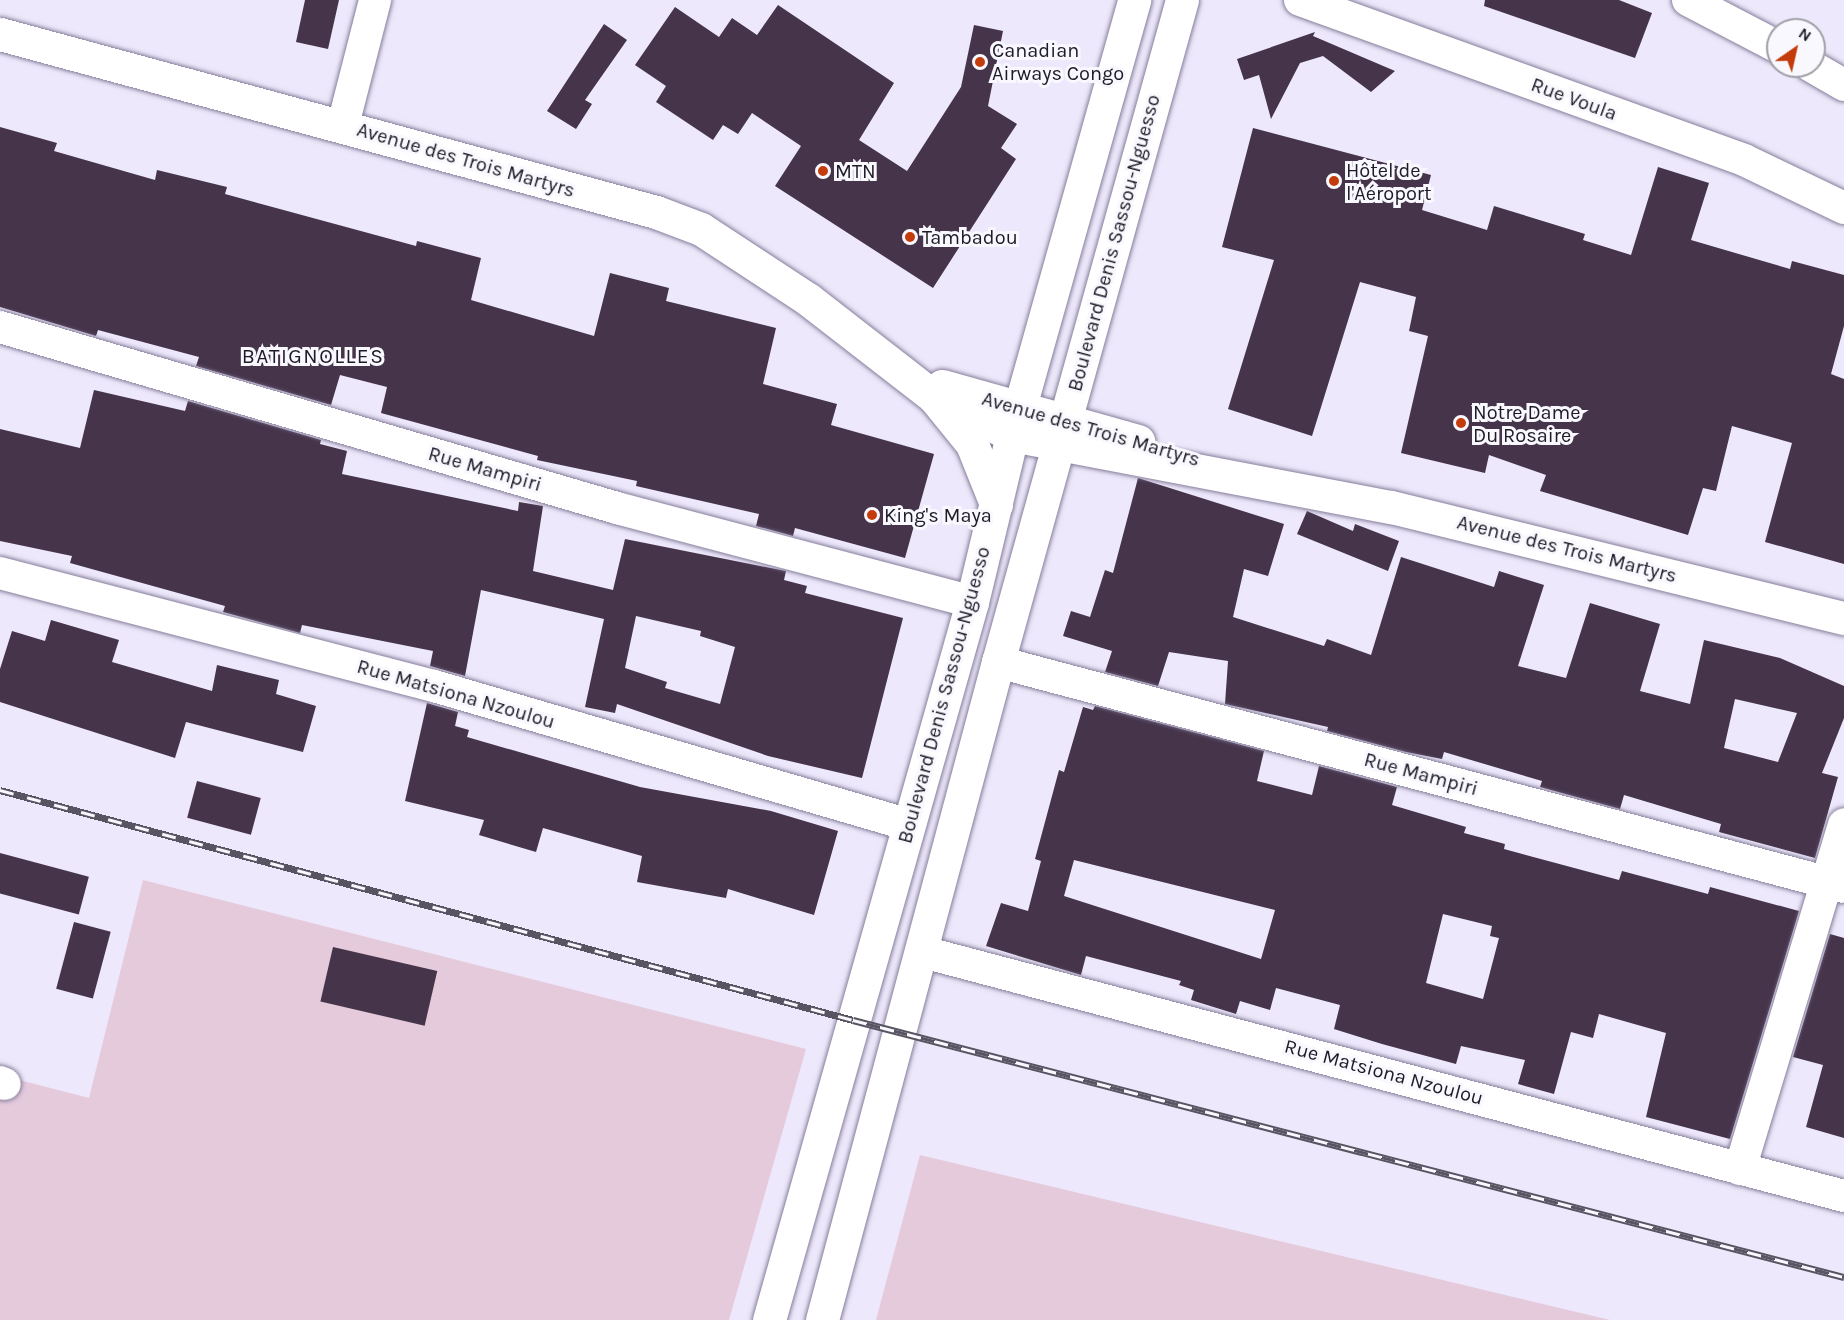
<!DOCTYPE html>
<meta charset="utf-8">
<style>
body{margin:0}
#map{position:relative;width:1844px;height:1320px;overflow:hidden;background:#ede8fb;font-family:Karla,sans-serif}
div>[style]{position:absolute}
.green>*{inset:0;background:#e5cadc}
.building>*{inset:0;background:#45344a;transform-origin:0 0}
.roads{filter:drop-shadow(0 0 2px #867e9b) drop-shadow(0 0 2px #867e9b)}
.street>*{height:32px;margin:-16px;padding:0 16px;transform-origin:16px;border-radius:16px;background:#fff}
.secondary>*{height:33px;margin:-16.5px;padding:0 16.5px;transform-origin:16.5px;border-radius:16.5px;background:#fff}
.primary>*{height:33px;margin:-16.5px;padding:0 16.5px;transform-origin:16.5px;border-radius:16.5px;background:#fff}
.rail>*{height:7px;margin-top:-3.5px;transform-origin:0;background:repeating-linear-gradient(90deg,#f9f8fe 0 14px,#585462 0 28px);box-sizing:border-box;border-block:2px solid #585462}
.dots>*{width:16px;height:16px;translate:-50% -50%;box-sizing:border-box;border:3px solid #f9f8fe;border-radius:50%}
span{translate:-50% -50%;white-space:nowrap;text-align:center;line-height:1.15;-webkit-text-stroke:6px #f9f8fe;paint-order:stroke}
.poi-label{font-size:20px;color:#1e1a26}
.left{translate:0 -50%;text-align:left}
.street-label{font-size:20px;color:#1e1a26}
.neighbourhood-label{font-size:21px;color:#1e1a26;letter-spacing:1.5px}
.north{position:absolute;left:1766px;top:18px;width:60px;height:60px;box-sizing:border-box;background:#f9f8fe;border:2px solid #a19fa8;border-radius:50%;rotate:34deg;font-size:16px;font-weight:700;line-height:24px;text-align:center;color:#1e1a26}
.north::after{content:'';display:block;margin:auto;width:21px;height:27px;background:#c43c0b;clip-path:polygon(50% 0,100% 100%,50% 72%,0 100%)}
</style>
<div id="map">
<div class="green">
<i style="clip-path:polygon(143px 880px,806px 1049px,729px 1320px,0 1320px,0 1075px,89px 1098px)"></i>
<i style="clip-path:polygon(920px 1155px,1610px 1320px,876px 1320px)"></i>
</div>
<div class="building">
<i style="clip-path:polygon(305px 0,339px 0,328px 49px,296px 42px)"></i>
<i style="clip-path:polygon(1485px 0,1619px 0,1652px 13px,1635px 58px,1484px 6px)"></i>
<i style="clip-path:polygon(778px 5px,894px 83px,859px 140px,907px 171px,961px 87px,974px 25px,1003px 31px,988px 106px,1017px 124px,1001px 148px,1016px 159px,933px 288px,775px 186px,801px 146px,752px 113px,738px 134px,723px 125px,713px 140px,656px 102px,666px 86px,635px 65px,675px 7px,719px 37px,732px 18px,757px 35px)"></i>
<i style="clip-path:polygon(604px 24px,627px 40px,585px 100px,592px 104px,576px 129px,547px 111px)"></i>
<i style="clip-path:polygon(1315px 32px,1313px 36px,1395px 71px,1371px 92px,1323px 56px,1300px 63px,1271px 119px,1259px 75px,1244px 80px,1237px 59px)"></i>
<i style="clip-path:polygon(0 127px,57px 143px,54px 151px,155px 180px,157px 170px,227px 187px,225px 194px,416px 246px,417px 241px,481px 258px,471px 300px,594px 336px,610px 273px,669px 288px,666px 301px,776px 328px,763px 384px,837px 404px,831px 425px,934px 454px,905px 558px,795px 528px,793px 536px,756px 526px,759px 514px,636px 486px,637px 481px,537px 460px,538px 456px,381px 413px,387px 387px,340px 375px,331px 405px,196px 366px,199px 357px,98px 330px,96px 336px,0 307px)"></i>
<i style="clip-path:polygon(1253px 128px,1431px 175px,1422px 210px,1487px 230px,1494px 206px,1585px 234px,1583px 240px,1631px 255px,1658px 167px,1709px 183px,1691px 240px,1790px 269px,1792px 261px,1844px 275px,1844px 326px,1831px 374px,1844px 379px,1844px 564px,1765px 542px,1792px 443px,1732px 426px,1716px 491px,1703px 488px,1688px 535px,1540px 491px,1546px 475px,1489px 455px,1485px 473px,1401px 453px,1428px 336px,1409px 331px,1416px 297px,1360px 282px,1312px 436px,1228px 409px,1274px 260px,1222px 247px)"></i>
<i style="clip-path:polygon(evenodd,94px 390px,185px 411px,188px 401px,321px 440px,320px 444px,347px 451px,342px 474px,518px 511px,519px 502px,543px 506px,533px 571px,613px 590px,625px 539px,786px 571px,784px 580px,807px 586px,805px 593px,903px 618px,862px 778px,768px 756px,617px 704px,615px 713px,585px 707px,604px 619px,481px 590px,465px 676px,430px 666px,433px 651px,302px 625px,300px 633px,223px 612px,225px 606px,70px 563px,72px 556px,0 541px,0 429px,80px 448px,94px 390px,636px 616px,701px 631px,700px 636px,735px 647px,720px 704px,665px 688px,667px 682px,625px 668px,636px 616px)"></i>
<i style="clip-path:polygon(evenodd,1138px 478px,1284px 524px,1268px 576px,1244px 569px,1233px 617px,1324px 646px,1327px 639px,1371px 655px,1401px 557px,1494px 587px,1499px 571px,1544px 585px,1518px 666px,1566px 678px,1590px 603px,1660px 624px,1640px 691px,1690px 704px,1704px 640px,1780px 658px,1844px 686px,1844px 718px,1822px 773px,1838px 777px,1815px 858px,1719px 832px,1721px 824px,1624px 795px,1620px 809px,1540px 787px,1542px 781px,1444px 752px,1442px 759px,1406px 752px,1327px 731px,1328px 727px,1225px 704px,1228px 661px,1169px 652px,1158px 686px,1105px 672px,1112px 651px,1063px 636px,1071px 611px,1090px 617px,1105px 570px,1113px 573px,1138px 478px,1735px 699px,1797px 713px,1778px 762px,1724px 748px,1735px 699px)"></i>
<i style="clip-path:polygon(1307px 511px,1353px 531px,1355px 524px,1399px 541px,1388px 571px,1297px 534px)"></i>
<i style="clip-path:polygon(51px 620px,119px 640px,112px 662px,212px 691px,217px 665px,279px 680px,276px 694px,316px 706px,303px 752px,186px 722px,175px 758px,0 702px,0 669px,12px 631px,45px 641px)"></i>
<i style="clip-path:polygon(427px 703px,458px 712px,455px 726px,469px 730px,467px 737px,640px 787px,771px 811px,838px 831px,814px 915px,728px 889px,726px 898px,637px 882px,642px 856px,543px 828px,536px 852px,479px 835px,484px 820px,405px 801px)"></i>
<i style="clip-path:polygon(evenodd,1095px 706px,1264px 751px,1257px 781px,1312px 795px,1319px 766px,1397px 787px,1392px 805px,1466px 827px,1464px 833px,1505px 844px,1504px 849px,1619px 880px,1622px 871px,1708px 894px,1710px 887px,1799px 911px,1730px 1139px,1646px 1117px,1666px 1033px,1599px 1014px,1593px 1038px,1571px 1032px,1554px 1094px,1518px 1084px,1525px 1060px,1461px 1046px,1456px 1064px,1382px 1044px,1334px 1029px,1340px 1005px,1276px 988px,1270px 1010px,1240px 1001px,1236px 1014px,1191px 1000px,1194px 990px,1179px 985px,1181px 981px,1086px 956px,1081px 975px,986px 946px,1001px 903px,1028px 911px,1041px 861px,1035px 859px,1059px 770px,1064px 772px,1083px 707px,1093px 710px,1095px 706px,1074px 860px,1275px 910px,1261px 959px,1064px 896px,1074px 860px,1095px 706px,1443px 914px,1492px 926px,1490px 936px,1499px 938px,1483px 999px,1426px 983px,1443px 914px)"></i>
<i style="left:197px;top:781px;width:66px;height:38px;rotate:15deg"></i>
<i style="left:0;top:853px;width:92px;height:39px;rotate:15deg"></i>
<i style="left:74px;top:922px;width:38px;height:69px;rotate:15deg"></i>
<i style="clip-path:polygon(1830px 934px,1844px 938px,1844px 1138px,1806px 1127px,1823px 1065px,1793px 1057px)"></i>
<i style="left:333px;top:947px;width:107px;height:56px;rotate:13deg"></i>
</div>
<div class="roads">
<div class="street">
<i style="left:1300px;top:0;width:472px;rotate:19.8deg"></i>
<i style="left:1744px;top:160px;width:111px;rotate:25.6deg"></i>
<i style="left:1688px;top:0;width:102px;rotate:27.6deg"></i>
<i style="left:1811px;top:66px;width:38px;rotate:30deg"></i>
<i style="left:343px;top:125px;width:129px;rotate:-75.6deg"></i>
<i style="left:0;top:327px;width:643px;rotate:16.35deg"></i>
<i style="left:617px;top:508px;width:367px;rotate:14.8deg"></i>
<i style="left:0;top:573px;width:448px;rotate:14.6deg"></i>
<i style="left:434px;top:686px;width:494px;rotate:16.3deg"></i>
<i style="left:998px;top:662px;width:875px;rotate:14.89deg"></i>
<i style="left:923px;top:952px;width:953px;rotate:14.84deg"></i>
<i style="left:0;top:1082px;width:5px;rotate:22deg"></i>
<i style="left:1740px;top:1169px;width:360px;rotate:-73.2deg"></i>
</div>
<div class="secondary">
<i style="left:0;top:34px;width:680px;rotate:15.18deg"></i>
<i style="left:656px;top:212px;width:48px;rotate:20.7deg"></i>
<i style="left:701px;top:229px;width:129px;rotate:33.3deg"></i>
<i style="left:809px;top:300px;width:158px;rotate:37.8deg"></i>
<i style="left:934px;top:397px;width:87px;rotate:26deg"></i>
<i style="left:1012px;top:435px;width:386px;rotate:10.8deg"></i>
<i style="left:1391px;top:507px;width:466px;rotate:13.8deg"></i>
<i style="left:942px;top:386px;width:204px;rotate:15.7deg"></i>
</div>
<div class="primary">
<i style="left:934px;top:397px;width:60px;rotate:51deg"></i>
<i style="left:972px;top:444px;width:65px;rotate:68.2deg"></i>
<i style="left:769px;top:1320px;width:746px;rotate:-74.21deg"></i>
<i style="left:972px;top:602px;width:172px;rotate:-76.5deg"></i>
<i style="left:1012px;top:435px;width:452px;rotate:-74.3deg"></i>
<i style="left:822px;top:1320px;width:681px;rotate:-75.03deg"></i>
<i style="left:998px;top:662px;width:687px;rotate:-74.47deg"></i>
</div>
</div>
<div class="rail">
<i style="left:0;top:790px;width:883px;rotate:15.09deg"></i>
<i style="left:853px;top:1020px;width:1024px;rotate:14.54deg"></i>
</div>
<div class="dots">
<i style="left:980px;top:62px;background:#c43c0b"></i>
<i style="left:823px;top:171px;background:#c43c0b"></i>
<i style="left:1334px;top:181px;background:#c43c0b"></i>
<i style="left:910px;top:237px;background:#c43c0b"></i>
<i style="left:1461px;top:423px;background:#c43c0b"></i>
<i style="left:872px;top:515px;background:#c43c0b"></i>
</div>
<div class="poi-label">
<span class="left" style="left:992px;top:62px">Canadian<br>Airways Congo</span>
<span class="left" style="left:1346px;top:182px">Hôtel de<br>l'Aéroport</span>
<span class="left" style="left:835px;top:171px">MTN</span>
<span class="left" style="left:922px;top:237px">Tambadou</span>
<span class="left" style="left:1473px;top:424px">Notre Dame<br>Du Rosaire</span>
<span class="left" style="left:884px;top:515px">King's Maya</span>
</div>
<div class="street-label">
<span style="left:1574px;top:99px;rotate:20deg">Rue Voula</span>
<span style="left:466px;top:160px;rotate:16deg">Avenue des Trois Martyrs</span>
<span style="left:1114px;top:243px;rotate:-75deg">Boulevard Denis Sassou-Nguesso</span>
<span style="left:1091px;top:429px;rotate:16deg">Avenue des Trois Martyrs</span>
<span style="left:485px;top:469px;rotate:16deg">Rue Mampiri</span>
<span style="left:1567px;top:549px;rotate:14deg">Avenue des Trois Martyrs</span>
<span style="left:456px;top:694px;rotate:16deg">Rue Matsiona Nzoulou</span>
<span style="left:944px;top:695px;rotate:-75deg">Boulevard Denis Sassou-Nguesso</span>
<span style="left:1421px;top:774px;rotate:15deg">Rue Mampiri</span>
<span style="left:1384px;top:1072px;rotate:15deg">Rue Matsiona Nzoulou</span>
</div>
<div class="neighbourhood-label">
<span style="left:313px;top:356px">BATIGNOLLES</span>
</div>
<div class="north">N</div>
</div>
